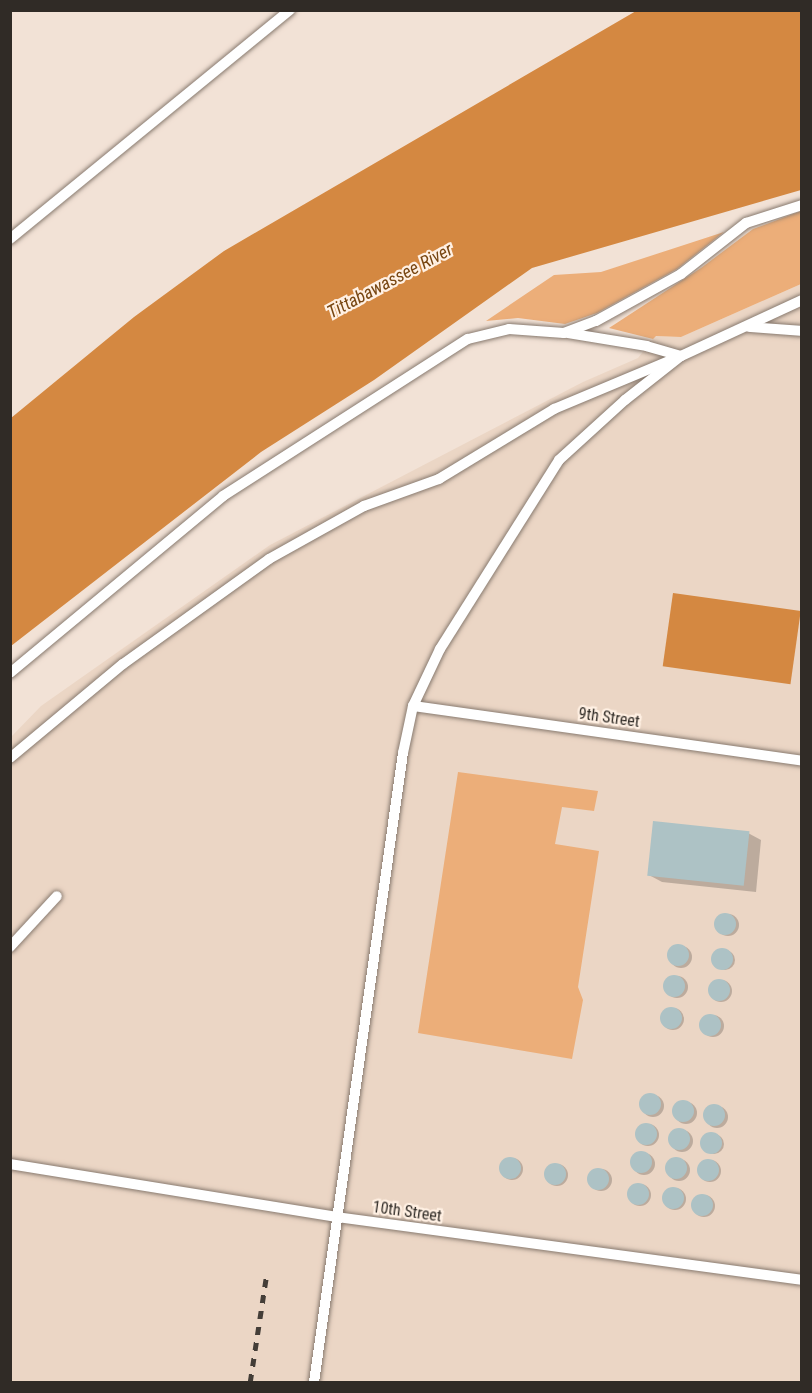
<!DOCTYPE html>
<style>
body{margin:0}
#map{position:relative;width:812px;height:1393px;overflow:hidden;background:#f2e2d6;font-family:"Roboto Condensed",sans-serif}
div>[style]{position:absolute}
.built>*{inset:0;background:#ebd6c5}
.green>*{inset:0;background:#ecae79}
.water>*{inset:0;background:#d48841;transform-origin:0 0}
.shadow>*{inset:0;background:#0003}
.round{border-radius:50%}
.building>*{inset:0;background:#adc2c5;transform-origin:0 0}
.roads{filter:drop-shadow(0 0 2px #887a6f) drop-shadow(0 0 2px #887a6f)}
.service>*{height:10px;margin:-5px;padding:0 5px;transform-origin:5px;border-radius:5px;background:#fff}
.rail>*{height:4.5px;margin-top:-2.25px;transform-origin:0;background:repeating-linear-gradient(90deg,#443e38 0 8px,transparent 0 16px)}
span{translate:-50% -50%;white-space:nowrap;text-align:center;line-height:1.15;-webkit-text-stroke:4.5px #fff0e3;paint-order:stroke}
.street-label{font-size:16px;color:#302b26}
.water-label{font-size:18px;color:#784611;font-style:italic}
.frame{position:absolute;inset:0;border:12px solid #302b26;pointer-events:none}
</style>
<div id="map">
<div class="built">
<i style="clip-path:polygon(801px 284px,801px 1382px,11px 1382px,11px 737px,41px 706px,270px 545px,583px 382px,638px 358px,655px 336px,681px 337px)"></i>
</div>
<div class="green">
<i style="clip-path:polygon(801px 211px,801px 284px,681px 337px,656px 336px,653px 339px,609px 328px,701px 268px,753px 229px)"></i>
<i style="clip-path:polygon(724px 232px,677px 269px,597px 313px,565px 324px,518px 318px,486px 321px,554px 275px,601px 272px)"></i>
<i style="clip-path:polygon(458px 772px,598px 791px,594px 811px,562px 807px,555px 844px,599px 851px,578px 987px,583px 1000px,572px 1059px,418px 1033px)"></i>
</div>
<div class="water">
<i style="clip-path:polygon(636px 11px,801px 11px,801px 190px,532px 268px,374px 380px,261px 452px,11px 646px,11px 418px,134px 317px,224px 251px)"></i>
<i style="left:673px;top:593px;width:129px;height:74px;rotate:8deg"></i>
</div>
<div class="shadow">
<i style="clip-path:polygon(748px 833px,761px 840px,756px 892px,662px 882px,649px 875px)"></i>
<i class="round" style="left:717px;top:914px;width:22px;height:22px"></i>
<i class="round" style="left:670px;top:946px;width:22px;height:22px"></i>
<i class="round" style="left:715px;top:950px;width:20px;height:20px"></i>
<i class="round" style="left:666px;top:976px;width:22px;height:22px"></i>
<i class="round" style="left:710px;top:980px;width:22px;height:22px"></i>
<i class="round" style="left:662px;top:1008px;width:22px;height:22px"></i>
<i class="round" style="left:702px;top:1015px;width:22px;height:22px"></i>
<i class="round" style="left:642px;top:1095px;width:22px;height:22px"></i>
<i class="round" style="left:675px;top:1102px;width:22px;height:22px"></i>
<i class="round" style="left:706px;top:1106px;width:22px;height:22px"></i>
<i class="round" style="left:637px;top:1124px;width:22px;height:22px"></i>
<i class="round" style="left:671px;top:1130px;width:22px;height:22px"></i>
<i class="round" style="left:704px;top:1134px;width:20px;height:20px"></i>
<i class="round" style="left:633px;top:1153px;width:22px;height:22px"></i>
<i class="round" style="left:501px;top:1158px;width:22px;height:22px"></i>
<i class="round" style="left:668px;top:1159px;width:22px;height:22px"></i>
<i class="round" style="left:699px;top:1160px;width:22px;height:22px"></i>
<i class="round" style="left:546px;top:1164px;width:22px;height:22px"></i>
<i class="round" style="left:590px;top:1169px;width:22px;height:22px"></i>
<i class="round" style="left:629px;top:1184px;width:22px;height:22px"></i>
<i class="round" style="left:664px;top:1188px;width:22px;height:22px"></i>
<i class="round" style="left:693px;top:1195px;width:22px;height:22px"></i>
</div>
<div class="building">
<i style="left:653px;top:821px;width:97px;height:55px;rotate:6deg"></i>
<i class="round" style="left:714px;top:913px;width:22px;height:22px"></i>
<i class="round" style="left:667px;top:944px;width:22px;height:22px"></i>
<i class="round" style="left:711px;top:948px;width:22px;height:22px"></i>
<i class="round" style="left:663px;top:975px;width:22px;height:22px"></i>
<i class="round" style="left:708px;top:979px;width:22px;height:22px"></i>
<i class="round" style="left:660px;top:1007px;width:22px;height:22px"></i>
<i class="round" style="left:699px;top:1014px;width:22px;height:22px"></i>
<i class="round" style="left:639px;top:1093px;width:22px;height:22px"></i>
<i class="round" style="left:672px;top:1100px;width:22px;height:22px"></i>
<i class="round" style="left:703px;top:1104px;width:22px;height:22px"></i>
<i class="round" style="left:635px;top:1123px;width:22px;height:22px"></i>
<i class="round" style="left:668px;top:1128px;width:22px;height:22px"></i>
<i class="round" style="left:700px;top:1132px;width:22px;height:22px"></i>
<i class="round" style="left:630px;top:1151px;width:22px;height:22px"></i>
<i class="round" style="left:499px;top:1157px;width:22px;height:22px"></i>
<i class="round" style="left:665px;top:1157px;width:22px;height:22px"></i>
<i class="round" style="left:697px;top:1159px;width:22px;height:22px"></i>
<i class="round" style="left:544px;top:1163px;width:22px;height:22px"></i>
<i class="round" style="left:587px;top:1168px;width:22px;height:22px"></i>
<i class="round" style="left:627px;top:1183px;width:22px;height:22px"></i>
<i class="round" style="left:662px;top:1187px;width:22px;height:22px"></i>
<i class="round" style="left:691px;top:1194px;width:22px;height:22px"></i>
</div>
<div class="roads">
<div class="service">
<i style="left:10px;top:239px;width:362px;rotate:-39.3deg"></i>
<i style="left:749px;top:327px;width:53px;rotate:4.3deg"></i>
<i style="left:10px;top:673px;width:277px;rotate:-39.7deg"></i>
<i style="left:223px;top:496px;width:291px;rotate:-32.7deg"></i>
<i style="left:468px;top:339px;width:42px;rotate:-13.7deg"></i>
<i style="left:509px;top:329px;width:55px;rotate:4.2deg"></i>
<i style="left:564px;top:333px;width:34px;rotate:-21deg"></i>
<i style="left:596px;top:321px;width:97px;rotate:-28.9deg"></i>
<i style="left:681px;top:274px;width:83px;rotate:-38.1deg"></i>
<i style="left:746px;top:223px;width:59px;rotate:-17.8deg"></i>
<i style="left:413px;top:706px;width:393px;rotate:8deg"></i>
<i style="left:10px;top:758px;width:147px;rotate:-39.8deg"></i>
<i style="left:123px;top:664px;width:180px;rotate:-35.7deg"></i>
<i style="left:269px;top:559px;width:109px;rotate:-29.2deg"></i>
<i style="left:364px;top:506px;width:80px;rotate:-19.8deg"></i>
<i style="left:439px;top:479px;width:135px;rotate:-31.3deg"></i>
<i style="left:554px;top:409px;width:138px;rotate:-22.7deg"></i>
<i style="left:681px;top:356px;width:35px;rotate:-164deg"></i>
<i style="left:647px;top:346px;width:80px;rotate:-170.7deg"></i>
<i style="left:10px;top:947px;width:69px;rotate:-47.3deg"></i>
<i style="left:10px;top:1164px;width:331px;rotate:9.2deg"></i>
<i style="left:337px;top:1217px;width:469px;rotate:7.7deg"></i>
<i style="left:314px;top:1382px;width:635px;rotate:-81.95deg"></i>
<i style="left:403px;top:753px;width:48px;rotate:-78deg"></i>
<i style="left:413px;top:706px;width:63px;rotate:-64.7deg"></i>
<i style="left:440px;top:649px;width:223px;rotate:-57.8deg"></i>
<i style="left:559px;top:460px;width:89px;rotate:-42.3deg"></i>
<i style="left:625px;top:400px;width:71px;rotate:-38.2deg"></i>
<i style="left:681px;top:356px;width:133px;rotate:-24.8deg"></i>
</div>
</div>
<div class="rail">
<i style="left:250px;top:1382px;width:106px;rotate:-81.3deg"></i>
</div>
<div class="street-label">
<span style="left:609px;top:718px;rotate:8deg">9th Street</span>
<span style="left:407px;top:1212px;rotate:8deg">10th Street</span>
</div>
<div class="water-label">
<span style="left:390px;top:281px;rotate:-28deg">Tittabawassee River</span>
</div>
<div class="frame"></div>
</div>
